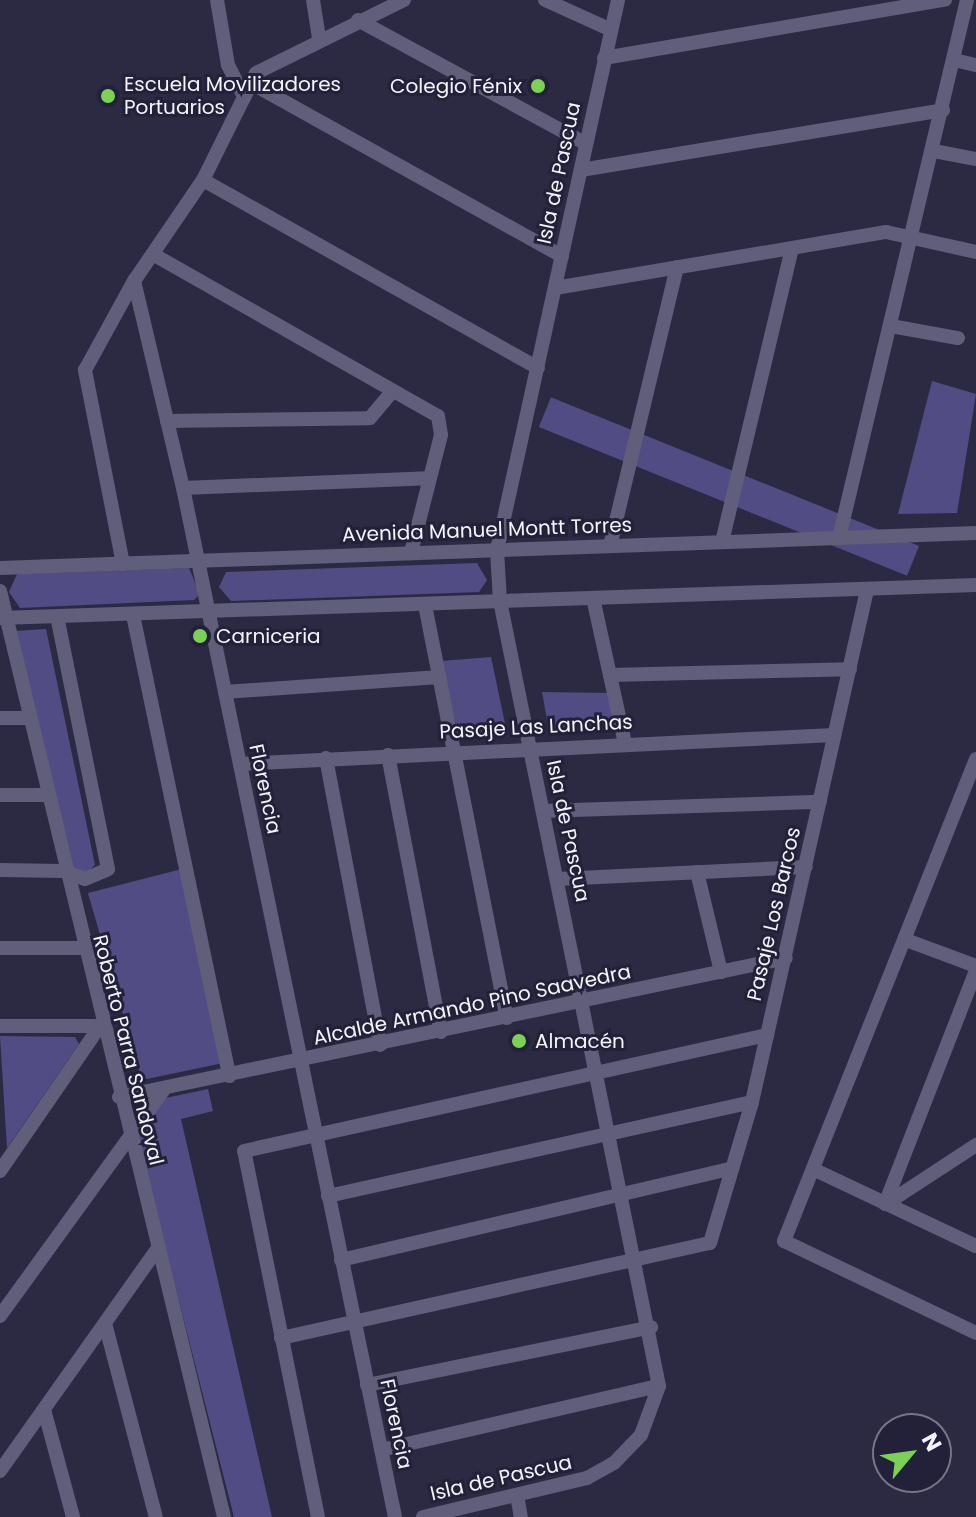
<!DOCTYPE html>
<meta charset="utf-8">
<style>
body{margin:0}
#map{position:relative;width:976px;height:1517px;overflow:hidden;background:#2c2a43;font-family:Poppins,sans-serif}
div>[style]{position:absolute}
.green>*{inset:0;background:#524c84;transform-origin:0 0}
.minor>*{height:14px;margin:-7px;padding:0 7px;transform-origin:7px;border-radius:7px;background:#605e7a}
.dots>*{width:22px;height:22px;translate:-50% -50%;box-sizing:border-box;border:4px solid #232039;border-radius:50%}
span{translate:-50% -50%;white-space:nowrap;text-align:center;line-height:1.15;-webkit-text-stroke:6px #232039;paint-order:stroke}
.poi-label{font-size:20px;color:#f4f4fe}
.left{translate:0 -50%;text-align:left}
.right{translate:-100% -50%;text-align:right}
.street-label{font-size:20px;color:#f4f4fe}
.north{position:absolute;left:872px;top:1413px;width:80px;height:80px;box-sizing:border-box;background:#232039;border:2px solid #777588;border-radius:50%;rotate:61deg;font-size:22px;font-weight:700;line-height:32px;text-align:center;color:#f4f4fe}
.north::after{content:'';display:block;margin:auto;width:28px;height:36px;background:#7bd156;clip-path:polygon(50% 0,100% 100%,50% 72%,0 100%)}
</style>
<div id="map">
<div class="green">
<i style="clip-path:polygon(932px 381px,976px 394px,957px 513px,898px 514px)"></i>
<i style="left:919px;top:546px;width:32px;height:397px;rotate:112deg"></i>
<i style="clip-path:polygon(477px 563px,487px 580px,479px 592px,231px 601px,219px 587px,226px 572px)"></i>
<i style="clip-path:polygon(189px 568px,200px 594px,194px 600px,20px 608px,9px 592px,17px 574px)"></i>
<i style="clip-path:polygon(46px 629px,95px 865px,85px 874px,74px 868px,15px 631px)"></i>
<i style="clip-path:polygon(491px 657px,507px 733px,459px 737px,441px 661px)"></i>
<i style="clip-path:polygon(542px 692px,608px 693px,617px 730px,549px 731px)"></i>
<i style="clip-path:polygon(182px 869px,223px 1063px,142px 1080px,88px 893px)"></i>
<i style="clip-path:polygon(0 1036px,75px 1037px,79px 1044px,7px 1148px)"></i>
<i style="clip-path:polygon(208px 1089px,213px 1111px,181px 1119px,272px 1517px,234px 1517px,137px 1136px,161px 1099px)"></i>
</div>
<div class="minor">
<i style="left:217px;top:0;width:66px;rotate:80.4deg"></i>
<i style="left:228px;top:65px;width:36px;rotate:63deg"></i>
<i style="left:313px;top:0;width:38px;rotate:81deg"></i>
<i style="left:545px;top:0;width:72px;rotate:24.4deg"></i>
<i style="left:358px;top:20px;width:258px;rotate:28.5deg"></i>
<i style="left:604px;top:58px;width:346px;rotate:-9.7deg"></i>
<i style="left:954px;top:60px;width:23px;rotate:13deg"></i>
<i style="left:251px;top:83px;width:356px;rotate:29.1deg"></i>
<i style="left:934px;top:151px;width:43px;rotate:10.8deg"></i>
<i style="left:581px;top:170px;width:367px;rotate:-9.4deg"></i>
<i style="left:203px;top:180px;width:384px;rotate:29.3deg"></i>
<i style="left:156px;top:256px;width:324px;rotate:29.6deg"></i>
<i style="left:438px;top:416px;width:19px;rotate:81deg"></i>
<i style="left:441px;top:435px;width:122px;rotate:104.3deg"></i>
<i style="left:555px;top:288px;width:336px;rotate:-9.6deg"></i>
<i style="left:886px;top:232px;width:92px;rotate:12.5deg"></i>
<i style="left:891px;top:326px;width:68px;rotate:10.2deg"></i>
<i style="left:167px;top:421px;width:203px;rotate:-0.8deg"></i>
<i style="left:370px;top:418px;width:35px;rotate:-50deg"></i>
<i style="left:183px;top:488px;width:245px;rotate:-2.3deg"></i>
<i style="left:839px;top:538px;width:553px;rotate:-76.62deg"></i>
<i style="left:722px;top:542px;width:302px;rotate:-76.6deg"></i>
<i style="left:610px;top:546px;width:287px;rotate:-76.5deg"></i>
<i style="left:123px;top:564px;width:198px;rotate:-101.1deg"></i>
<i style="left:85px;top:370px;width:102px;rotate:-61.2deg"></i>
<i style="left:0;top:568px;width:977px;rotate:-2.05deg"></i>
<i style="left:0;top:591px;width:953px;rotate:76.4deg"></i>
<i style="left:593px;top:598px;width:148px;rotate:77.6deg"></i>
<i style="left:425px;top:605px;width:421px;rotate:78.8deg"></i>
<i style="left:133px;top:615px;width:471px;rotate:78.2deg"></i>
<i style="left:0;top:618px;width:977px;rotate:-1.94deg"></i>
<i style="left:610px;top:675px;width:240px;rotate:-1.4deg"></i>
<i style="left:225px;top:692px;width:215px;rotate:-4deg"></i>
<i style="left:0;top:718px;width:26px"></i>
<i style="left:388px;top:755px;width:282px;rotate:79.2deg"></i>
<i style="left:326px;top:758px;width:292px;rotate:79.3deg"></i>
<i style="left:976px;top:759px;width:519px;rotate:111.72deg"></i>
<i style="left:784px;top:1241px;width:213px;rotate:25.6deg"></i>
<i style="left:240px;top:764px;width:595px;rotate:-2.8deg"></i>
<i style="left:0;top:795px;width:44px"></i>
<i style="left:543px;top:811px;width:277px;rotate:-1.9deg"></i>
<i style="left:0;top:870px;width:63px;rotate:0.9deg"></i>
<i style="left:63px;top:871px;width:23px;rotate:20deg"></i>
<i style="left:85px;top:879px;width:25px;rotate:-23deg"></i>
<i style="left:108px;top:869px;width:257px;rotate:-101.4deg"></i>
<i style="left:697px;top:872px;width:103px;rotate:76.5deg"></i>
<i style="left:558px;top:879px;width:248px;rotate:-2.8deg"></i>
<i style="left:906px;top:940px;width:75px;rotate:20.4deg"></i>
<i style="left:0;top:948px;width:81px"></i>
<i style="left:0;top:1026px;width:100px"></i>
<i style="left:119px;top:1097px;width:681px;rotate:-11.77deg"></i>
<i style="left:815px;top:1170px;width:178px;rotate:25.3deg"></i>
<i style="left:0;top:1171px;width:176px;rotate:-55.4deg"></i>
<i style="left:328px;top:1196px;width:434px;rotate:-12.5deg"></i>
<i style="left:885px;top:1204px;width:250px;rotate:-68.7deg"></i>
<i style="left:886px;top:1204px;width:108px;rotate:-33.2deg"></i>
<i style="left:341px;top:1260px;width:402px;rotate:-13.2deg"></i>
<i style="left:0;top:1316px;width:281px;rotate:-54.1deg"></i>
<i style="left:106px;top:1327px;width:196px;rotate:75.3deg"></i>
<i style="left:281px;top:1338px;width:439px;rotate:-12.5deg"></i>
<i style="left:710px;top:1243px;width:147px;rotate:-73.4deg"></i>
<i style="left:752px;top:1102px;width:525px;rotate:-77.34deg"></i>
<i style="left:367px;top:1385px;width:290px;rotate:-11.5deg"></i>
<i style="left:45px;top:1413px;width:108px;rotate:74.9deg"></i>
<i style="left:381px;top:1450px;width:285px;rotate:-13deg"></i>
<i style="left:0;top:1471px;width:273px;rotate:-54.7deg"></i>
<i style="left:517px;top:1495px;width:22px;rotate:80deg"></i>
<i style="left:318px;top:1517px;width:373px;rotate:-101.4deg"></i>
<i style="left:244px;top:1151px;width:536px;rotate:-12.51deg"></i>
<i style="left:395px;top:1517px;width:1051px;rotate:-101.64deg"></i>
<i style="left:183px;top:488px;width:213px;rotate:-103.3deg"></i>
<i style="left:134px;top:281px;width:122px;rotate:-55.7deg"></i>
<i style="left:203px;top:180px;width:119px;rotate:-63.6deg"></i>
<i style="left:256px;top:73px;width:165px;rotate:-26.3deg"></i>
<i style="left:423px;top:1517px;width:169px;rotate:-13.4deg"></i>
<i style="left:587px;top:1478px;width:31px;rotate:-29deg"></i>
<i style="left:614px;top:1463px;width:39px;rotate:-46deg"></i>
<i style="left:641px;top:1435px;width:52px;rotate:-69.8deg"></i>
<i style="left:659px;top:1386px;width:801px;rotate:-101.45deg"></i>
<i style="left:500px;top:601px;width:51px;rotate:-93.4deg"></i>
<i style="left:497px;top:550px;width:563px;rotate:-77.59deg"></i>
</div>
<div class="dots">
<i style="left:538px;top:86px;background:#7bd156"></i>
<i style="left:108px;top:96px;background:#7bd156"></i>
<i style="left:200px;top:636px;background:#7bd156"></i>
<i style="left:519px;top:1041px;background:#7bd156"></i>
</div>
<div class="poi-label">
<span class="left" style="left:124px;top:96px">Escuela Movilizadores<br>Portuarios</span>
<span class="right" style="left:522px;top:86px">Colegio Fénix</span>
<span class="left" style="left:216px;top:636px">Carniceria</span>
<span class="left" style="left:535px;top:1041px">Almacén</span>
</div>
<div class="street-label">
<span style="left:559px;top:173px;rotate:-78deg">Isla de Pascua</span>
<span style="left:487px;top:530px;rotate:-2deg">Avenida Manuel Montt Torres</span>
<span style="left:536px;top:727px;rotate:-3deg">Pasaje Las Lanchas</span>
<span style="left:265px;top:789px;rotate:78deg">Florencia</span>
<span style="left:568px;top:831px;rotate:78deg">Isla de Pascua</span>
<span style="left:774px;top:914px;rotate:-77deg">Pasaje Los Barcos</span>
<span style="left:472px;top:1005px;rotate:-12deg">Alcalde Armando Pino Saavedra</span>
<span style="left:128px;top:1050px;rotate:76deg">Roberto Parra Sandoval</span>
<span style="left:396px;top:1424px;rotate:78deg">Florencia</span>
<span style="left:501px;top:1478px;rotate:-13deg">Isla de Pascua</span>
</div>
<div class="north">N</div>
</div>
